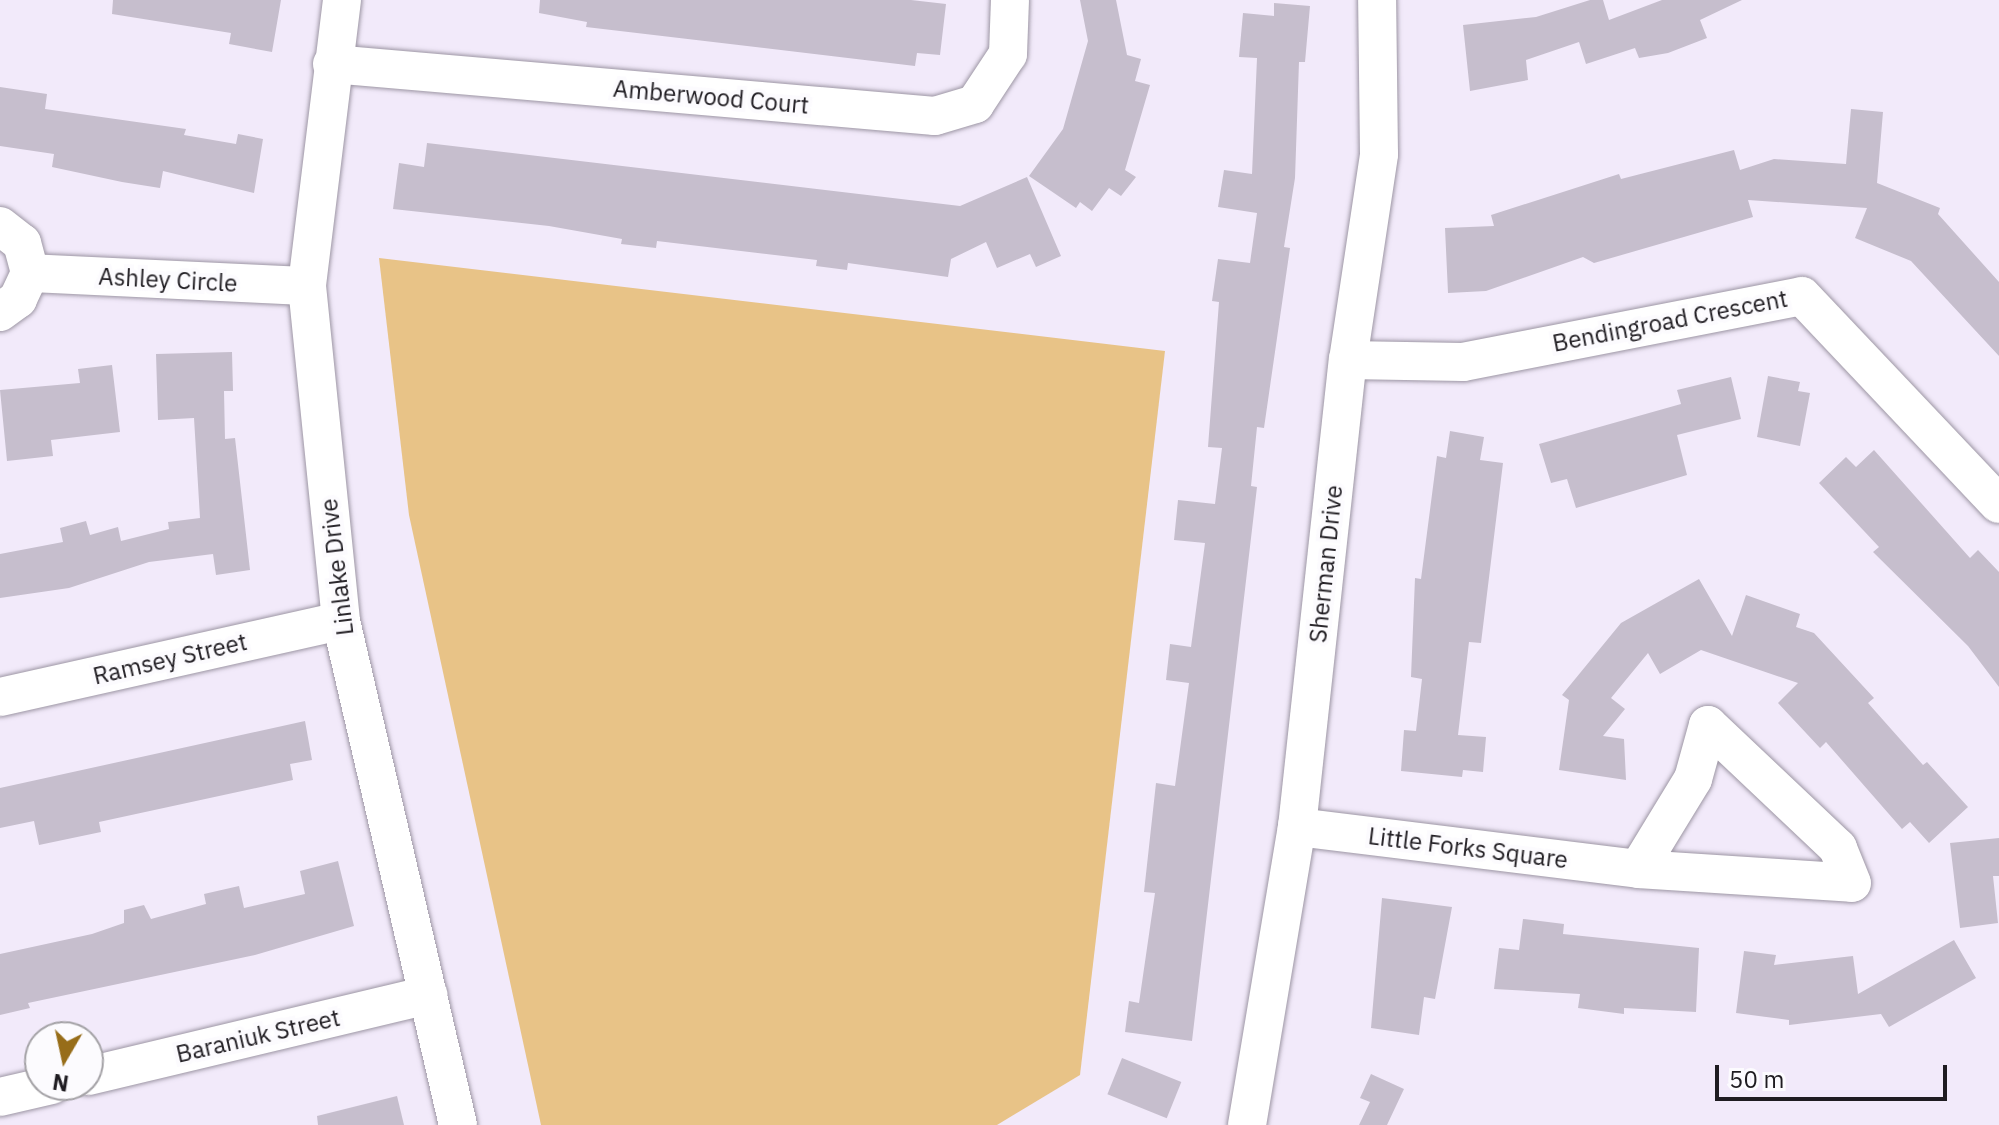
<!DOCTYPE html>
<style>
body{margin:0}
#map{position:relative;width:1999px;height:1125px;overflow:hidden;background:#f2eafa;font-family:"IBM Plex Sans",sans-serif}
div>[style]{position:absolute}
.green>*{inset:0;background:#e8c387}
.building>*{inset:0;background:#c6becd;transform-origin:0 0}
.roads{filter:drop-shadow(0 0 2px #9d96a4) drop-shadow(0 0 2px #9d96a4)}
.minor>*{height:38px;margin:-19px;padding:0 19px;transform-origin:19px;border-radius:19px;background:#fff}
span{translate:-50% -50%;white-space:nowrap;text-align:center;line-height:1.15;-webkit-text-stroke:8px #fcfbfe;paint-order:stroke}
.street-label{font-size:24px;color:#1f1c21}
.north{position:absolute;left:24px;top:1021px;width:80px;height:80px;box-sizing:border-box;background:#fcfbfe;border:2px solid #a4a2a6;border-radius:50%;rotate:189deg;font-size:22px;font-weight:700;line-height:32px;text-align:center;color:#1f1c21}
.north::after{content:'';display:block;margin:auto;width:28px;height:36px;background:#976d19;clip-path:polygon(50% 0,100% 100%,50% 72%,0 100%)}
.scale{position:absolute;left:1715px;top:1065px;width:232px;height:36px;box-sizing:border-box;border:4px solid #1f1c21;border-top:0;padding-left:10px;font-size:24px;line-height:28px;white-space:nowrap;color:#1f1c21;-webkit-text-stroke:6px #fcfbfe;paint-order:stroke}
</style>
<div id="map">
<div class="green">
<i style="clip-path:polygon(379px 258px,1165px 351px,1080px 1075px,997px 1125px,541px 1125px,409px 515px)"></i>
</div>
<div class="building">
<i style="clip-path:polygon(113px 0,281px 0,272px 52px,229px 44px,231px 33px,112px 14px)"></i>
<i style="clip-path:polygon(540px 0,911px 0,946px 4px,940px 55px,917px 53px,915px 66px,586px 27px,587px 22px,539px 13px)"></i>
<i style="clip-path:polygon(1080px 0,1116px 0,1127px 55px,1141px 59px,1135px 81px,1150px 85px,1125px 170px,1136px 177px,1121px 196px,1109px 188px,1092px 211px,1080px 202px,1076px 208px,1029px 176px,1063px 129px,1088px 41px)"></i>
<i style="clip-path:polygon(1590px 0,1603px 0,1609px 20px,1662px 0,1742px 0,1700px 20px,1707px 38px,1668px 53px,1639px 58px,1635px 48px,1586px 64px,1579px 42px,1526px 60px,1528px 80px,1470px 91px,1463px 25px,1536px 17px)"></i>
<i style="clip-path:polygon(1274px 3px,1310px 6px,1305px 62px,1299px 62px,1295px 178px,1284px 247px,1290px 248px,1264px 428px,1257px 427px,1251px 486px,1257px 487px,1192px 1041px,1125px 1032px,1129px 1001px,1139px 1003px,1155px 893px,1144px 892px,1156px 783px,1175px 786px,1189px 683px,1166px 680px,1170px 644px,1191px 647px,1205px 543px,1174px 540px,1178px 500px,1215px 504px,1222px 448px,1208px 447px,1219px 302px,1212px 301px,1218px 259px,1250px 263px,1257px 213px,1218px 207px,1224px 170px,1252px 174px,1257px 58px,1239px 57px,1243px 13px,1274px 16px)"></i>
<i style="clip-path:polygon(0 87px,47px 94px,45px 109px,186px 129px,184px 135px,236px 144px,238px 134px,263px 139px,254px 193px,163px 171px,160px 188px,122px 182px,52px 167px,54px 154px,0 146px)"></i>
<i style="clip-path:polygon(1851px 109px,1883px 112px,1877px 183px,1940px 208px,1938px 214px,1999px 282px,1999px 356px,1911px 261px,1855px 238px,1867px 208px,1748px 200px,1753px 217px,1594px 263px,1583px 257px,1486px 291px,1448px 293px,1445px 228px,1494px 226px,1491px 215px,1619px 174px,1621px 179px,1734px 150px,1740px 170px,1774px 159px,1846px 164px)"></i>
<i style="clip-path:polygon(427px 143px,960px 206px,1027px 177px,1061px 256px,1036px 267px,1030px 254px,997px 268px,986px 242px,951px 259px,948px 277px,848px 263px,847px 270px,816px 266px,817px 260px,657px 241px,656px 248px,621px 244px,622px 239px,549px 226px,393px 209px,399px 163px,424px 167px)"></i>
<i style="clip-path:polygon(232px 352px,233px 391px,224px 391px,225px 439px,235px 438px,250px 570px,216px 575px,213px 554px,149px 562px,69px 588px,0 598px,0 554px,63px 542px,60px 528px,86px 521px,90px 535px,118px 527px,121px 541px,169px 529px,168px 522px,200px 518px,194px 418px,158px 420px,156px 354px)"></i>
<i style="clip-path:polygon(112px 365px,120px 432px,51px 440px,53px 456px,7px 461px,0 390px,80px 383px,78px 369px)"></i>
<i style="clip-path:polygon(1768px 376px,1800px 382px,1798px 391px,1810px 393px,1800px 446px,1757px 437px)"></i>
<i style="clip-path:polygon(1731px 377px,1741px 419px,1677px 435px,1687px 475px,1576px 508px,1567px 479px,1551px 483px,1539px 444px,1681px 404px,1677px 390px)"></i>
<i style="clip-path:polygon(1450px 431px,1484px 437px,1480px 460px,1503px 463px,1481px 643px,1469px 642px,1458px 735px,1486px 737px,1483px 772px,1463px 770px,1462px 777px,1401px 771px,1404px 730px,1416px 731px,1422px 679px,1411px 677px,1415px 578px,1421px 579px,1437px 456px,1446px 458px)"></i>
<i style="clip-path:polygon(1874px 450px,1970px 558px,1978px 550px,1999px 572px,1999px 687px,1968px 646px,1873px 552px,1879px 547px,1819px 483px,1846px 457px,1856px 467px)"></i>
<i style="clip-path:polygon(1699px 579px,1732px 636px,1746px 595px,1800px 614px,1796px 627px,1814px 633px,1874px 698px,1868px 703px,1923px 765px,1927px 762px,1968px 807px,1929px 843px,1910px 822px,1902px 829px,1826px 742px,1820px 748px,1778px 703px,1798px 683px,1701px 650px,1660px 674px,1648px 653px,1611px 698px,1625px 709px,1603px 736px,1624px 739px,1626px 780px,1559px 770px,1569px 700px,1562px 695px,1621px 623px)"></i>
<i style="clip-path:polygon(305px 721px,312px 760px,290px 764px,293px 780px,99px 822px,101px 832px,39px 845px,34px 821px,0 828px,0 788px)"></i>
<i style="clip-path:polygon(1999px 838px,1999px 876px,1993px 876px,1998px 923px,1960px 928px,1950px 843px)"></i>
<i style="clip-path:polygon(338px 861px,354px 926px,255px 955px,28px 1003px,30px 1008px,0 1015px,0 954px,92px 934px,124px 923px,124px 910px,144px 905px,151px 919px,206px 904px,204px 894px,239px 886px,244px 908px,305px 894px,300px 871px)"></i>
<i style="clip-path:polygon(1382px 898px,1452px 907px,1435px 999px,1424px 997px,1419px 1035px,1371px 1028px)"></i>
<i style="clip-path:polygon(1523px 919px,1564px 924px,1563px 934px,1699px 948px,1696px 1012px,1624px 1008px,1624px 1014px,1578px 1008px,1580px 994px,1494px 989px,1499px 948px,1519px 950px)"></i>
<i style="clip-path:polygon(1954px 940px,1976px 978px,1889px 1027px,1881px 1014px,1789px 1025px,1789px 1020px,1736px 1013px,1744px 951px,1776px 955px,1774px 965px,1853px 956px,1858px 994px)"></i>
<i style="left:1122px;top:1058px;width:64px;height:39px;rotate:22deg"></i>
<i style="clip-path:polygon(1371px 1074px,1404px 1089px,1387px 1125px,1359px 1125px,1370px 1102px,1360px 1098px)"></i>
<i style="clip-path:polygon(397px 1096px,404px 1125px,318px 1125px,317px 1116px)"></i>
</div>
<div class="roads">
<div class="minor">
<i style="left:342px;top:0;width:288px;rotate:97deg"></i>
<i style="left:307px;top:286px;width:337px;rotate:84.2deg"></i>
<i style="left:341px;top:621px;width:517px;rotate:76.93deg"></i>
<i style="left:332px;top:64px;width:605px;rotate:4.93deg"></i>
<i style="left:935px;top:116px;width:42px;rotate:-16.7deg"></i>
<i style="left:975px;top:104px;width:60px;rotate:-56.6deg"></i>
<i style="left:1008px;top:54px;width:54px;rotate:-87.9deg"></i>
<i style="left:0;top:226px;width:28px;rotate:38deg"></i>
<i style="left:22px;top:243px;width:31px;rotate:75deg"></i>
<i style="left:30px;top:273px;width:29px;rotate:115deg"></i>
<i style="left:18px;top:299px;width:22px;rotate:144deg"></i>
<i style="left:30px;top:273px;width:277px;rotate:2.7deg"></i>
<i style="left:1348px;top:360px;width:115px;rotate:1deg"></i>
<i style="left:1463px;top:362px;width:345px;rotate:-11deg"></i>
<i style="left:1802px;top:296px;width:286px;rotate:46.6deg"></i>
<i style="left:0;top:697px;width:349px;rotate:-12.6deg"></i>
<i style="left:1297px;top:827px;width:344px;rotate:7deg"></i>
<i style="left:1638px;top:869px;width:214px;rotate:3.7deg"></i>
<i style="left:1852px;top:883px;width:38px;rotate:-112deg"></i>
<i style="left:1838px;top:848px;width:179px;rotate:-136.6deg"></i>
<i style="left:1708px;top:725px;width:56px;rotate:105.5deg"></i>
<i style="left:1693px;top:779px;width:105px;rotate:121.4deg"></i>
<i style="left:88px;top:1076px;width:350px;rotate:-13.4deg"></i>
<i style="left:0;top:1097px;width:53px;rotate:-13deg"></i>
<i style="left:1247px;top:1125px;width:302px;rotate:-80.5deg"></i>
<i style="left:1297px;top:827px;width:470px;rotate:-83.8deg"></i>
<i style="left:1348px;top:360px;width:208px;rotate:-81.4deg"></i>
<i style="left:1379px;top:154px;width:154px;rotate:-90.7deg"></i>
</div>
</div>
<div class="street-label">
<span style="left:711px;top:97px;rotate:5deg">Amberwood Court</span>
<span style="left:168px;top:280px;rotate:3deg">Ashley Circle</span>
<span style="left:1670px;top:321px;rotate:-11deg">Bendingroad Crescent</span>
<span style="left:1326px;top:564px;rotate:-84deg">Sherman Drive</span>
<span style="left:337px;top:567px;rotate:-97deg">Linlake Drive</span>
<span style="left:170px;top:659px;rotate:-13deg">Ramsey Street</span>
<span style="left:1468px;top:848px;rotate:7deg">Little Forks Square</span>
<span style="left:258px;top:1036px;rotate:-13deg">Baraniuk Street</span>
</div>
<div class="north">N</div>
<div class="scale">50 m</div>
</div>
